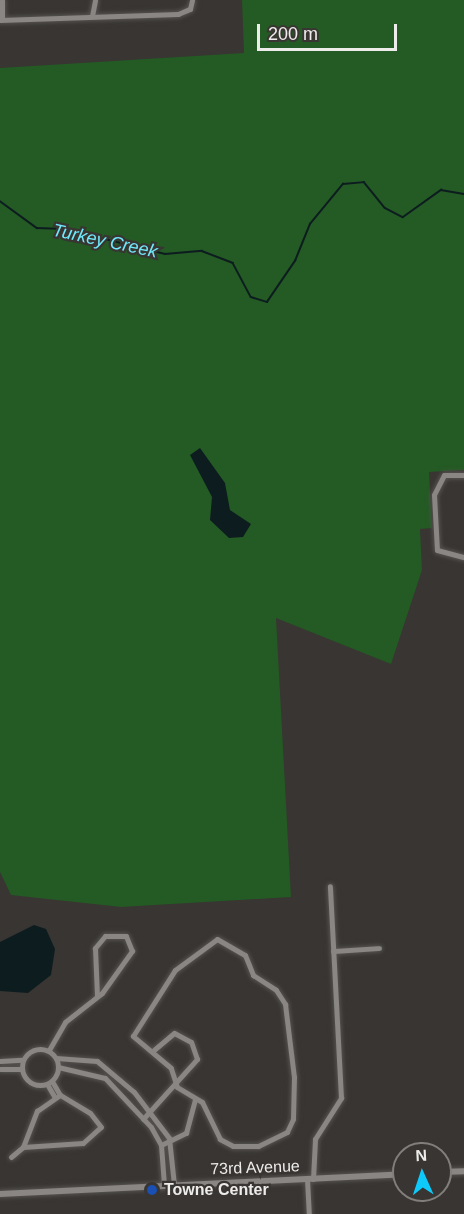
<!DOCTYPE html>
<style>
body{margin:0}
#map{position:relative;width:464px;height:1214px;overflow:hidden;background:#383532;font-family:Helvetica,sans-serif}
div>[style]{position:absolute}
.green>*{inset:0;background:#245a24}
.water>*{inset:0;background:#0d1d1f}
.stream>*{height:1.5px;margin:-0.75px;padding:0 0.75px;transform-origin:0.75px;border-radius:0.75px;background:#0d1d1f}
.roads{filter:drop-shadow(0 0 2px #555250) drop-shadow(0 0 2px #555250)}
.minor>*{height:5px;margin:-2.5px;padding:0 2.5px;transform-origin:2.5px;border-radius:2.5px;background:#898683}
.minor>.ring{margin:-2.5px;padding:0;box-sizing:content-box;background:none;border:5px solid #898683;border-radius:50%}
.tertiary>*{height:6px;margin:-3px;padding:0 3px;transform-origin:3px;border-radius:3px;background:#898683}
.dots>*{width:16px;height:16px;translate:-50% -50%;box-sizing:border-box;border:3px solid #383532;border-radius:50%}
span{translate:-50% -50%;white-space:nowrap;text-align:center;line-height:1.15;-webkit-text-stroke:4.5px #383532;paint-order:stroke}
.street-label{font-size:16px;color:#eeeceb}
.poi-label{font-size:16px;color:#eeeceb;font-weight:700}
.left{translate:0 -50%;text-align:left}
.water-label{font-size:18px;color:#70e9fa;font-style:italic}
.north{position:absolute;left:392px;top:1142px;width:60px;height:60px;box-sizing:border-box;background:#383532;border:2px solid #817e7c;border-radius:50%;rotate:357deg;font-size:16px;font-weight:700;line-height:24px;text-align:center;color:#eeeceb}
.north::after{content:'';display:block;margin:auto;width:21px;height:27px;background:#0ecafa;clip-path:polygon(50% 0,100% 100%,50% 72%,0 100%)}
.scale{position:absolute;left:257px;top:24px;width:140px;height:27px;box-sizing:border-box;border:3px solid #eeeceb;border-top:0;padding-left:8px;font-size:18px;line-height:21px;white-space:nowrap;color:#eeeceb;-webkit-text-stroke:4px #383532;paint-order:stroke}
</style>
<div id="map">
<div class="green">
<i style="clip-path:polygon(242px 0,464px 0,464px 470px,429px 472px,432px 528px,420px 529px,422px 570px,391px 664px,276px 618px,291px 897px,121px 907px,11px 895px,0 872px,0 68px,244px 53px)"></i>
</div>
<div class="water">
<i style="clip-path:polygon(200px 448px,225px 483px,230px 510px,251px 524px,243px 537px,229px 538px,210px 520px,212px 497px,190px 455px)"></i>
<i style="clip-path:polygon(34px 925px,46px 929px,55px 949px,51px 975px,28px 993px,0 991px,0 942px)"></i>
</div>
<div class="stream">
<i style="left:0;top:201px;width:46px;rotate:36.1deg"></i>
<i style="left:37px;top:228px;width:28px;rotate:2deg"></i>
<i style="left:65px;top:229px;width:103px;rotate:14deg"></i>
<i style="left:165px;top:254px;width:37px;rotate:-5deg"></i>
<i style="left:202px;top:251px;width:33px;rotate:21deg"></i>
<i style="left:233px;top:263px;width:38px;rotate:62deg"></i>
<i style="left:251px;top:297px;width:17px;rotate:17deg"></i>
<i style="left:267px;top:302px;width:50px;rotate:-55.7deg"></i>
<i style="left:295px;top:261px;width:40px;rotate:-68deg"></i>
<i style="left:310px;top:224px;width:52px;rotate:-50.5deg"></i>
<i style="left:343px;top:184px;width:21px;rotate:-5deg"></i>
<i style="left:364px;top:182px;width:33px;rotate:51deg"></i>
<i style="left:385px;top:208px;width:20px;rotate:27deg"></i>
<i style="left:403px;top:217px;width:47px;rotate:-35.4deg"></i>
<i style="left:441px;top:190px;width:23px;rotate:10deg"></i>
</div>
<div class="roads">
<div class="minor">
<i style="left:2px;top:0;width:19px;rotate:90deg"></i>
<i style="left:92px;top:16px;width:16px;rotate:-79deg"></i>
<i style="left:0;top:20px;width:178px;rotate:-1.9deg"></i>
<i style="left:178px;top:14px;width:13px;rotate:-23deg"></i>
<i style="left:190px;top:9px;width:9px;rotate:-77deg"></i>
<i style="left:464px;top:475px;width:20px;rotate:180deg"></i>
<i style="left:444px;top:475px;width:22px;rotate:117deg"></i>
<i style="left:434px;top:495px;width:55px;rotate:86.9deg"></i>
<i style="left:437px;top:550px;width:28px;rotate:15deg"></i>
<i style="left:217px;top:939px;width:32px;rotate:30deg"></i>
<i style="left:245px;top:955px;width:22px;rotate:68deg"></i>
<i style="left:253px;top:975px;width:27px;rotate:33deg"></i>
<i style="left:276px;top:990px;width:17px;rotate:57deg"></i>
<i style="left:285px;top:1004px;width:74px;rotate:83deg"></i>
<i style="left:294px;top:1077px;width:42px;rotate:91.4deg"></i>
<i style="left:293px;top:1119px;width:14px;rotate:115deg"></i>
<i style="left:287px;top:1132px;width:32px;rotate:154deg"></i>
<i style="left:258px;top:1146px;width:25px;rotate:180deg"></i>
<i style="left:233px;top:1146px;width:15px;rotate:-152deg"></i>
<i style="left:220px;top:1139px;width:41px;rotate:-115.9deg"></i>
<i style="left:202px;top:1102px;width:29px;rotate:-149deg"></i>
<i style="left:177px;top:1087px;width:20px;rotate:-108deg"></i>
<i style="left:171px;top:1068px;width:50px;rotate:-139.9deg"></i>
<i style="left:133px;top:1036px;width:78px;rotate:-57.5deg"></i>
<i style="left:175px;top:970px;width:52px;rotate:-36.4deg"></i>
<i style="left:333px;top:951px;width:46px;rotate:-3.7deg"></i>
<i class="ring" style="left:22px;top:1049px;width:31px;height:31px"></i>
<i style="left:49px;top:1050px;width:32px;rotate:-60deg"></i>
<i style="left:65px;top:1022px;width:47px;rotate:-38.1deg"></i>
<i style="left:102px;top:993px;width:52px;rotate:-54.5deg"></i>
<i style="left:132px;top:951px;width:16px;rotate:-112deg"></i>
<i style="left:126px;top:936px;width:21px;rotate:180deg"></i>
<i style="left:105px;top:936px;width:16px;rotate:130deg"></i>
<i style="left:95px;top:948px;width:48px;rotate:87.6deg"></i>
<i style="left:56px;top:1058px;width:41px;rotate:4.2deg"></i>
<i style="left:97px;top:1061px;width:48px;rotate:40deg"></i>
<i style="left:134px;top:1092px;width:58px;rotate:52.7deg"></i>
<i style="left:169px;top:1138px;width:47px;rotate:83.9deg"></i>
<i style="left:0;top:1061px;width:22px;rotate:-3deg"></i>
<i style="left:58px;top:1067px;width:48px;rotate:13.2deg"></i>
<i style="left:105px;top:1078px;width:67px;rotate:46.8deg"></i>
<i style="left:151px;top:1127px;width:21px;rotate:61deg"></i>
<i style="left:161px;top:1145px;width:40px;rotate:85.7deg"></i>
<i style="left:0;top:1069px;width:21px"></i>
<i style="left:47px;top:1084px;width:16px;rotate:60deg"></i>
<i style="left:143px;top:1119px;width:81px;rotate:-48deg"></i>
<i style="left:197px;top:1059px;width:18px;rotate:-109deg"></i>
<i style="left:191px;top:1042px;width:19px;rotate:-152deg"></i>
<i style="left:174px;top:1033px;width:26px;rotate:140deg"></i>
<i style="left:161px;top:1145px;width:28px;rotate:-26deg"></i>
<i style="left:186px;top:1133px;width:35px;rotate:-75deg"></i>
<i style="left:23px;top:1147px;width:60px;rotate:-3.8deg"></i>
<i style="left:83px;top:1143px;width:24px;rotate:-42deg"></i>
<i style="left:101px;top:1127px;width:18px;rotate:-128deg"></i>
<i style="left:90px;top:1113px;width:35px;rotate:-149deg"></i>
<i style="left:60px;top:1095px;width:16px;rotate:-120deg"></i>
<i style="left:11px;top:1157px;width:16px;rotate:-40deg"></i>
<i style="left:23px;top:1147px;width:39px;rotate:-69deg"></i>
<i style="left:37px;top:1111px;width:28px;rotate:-35deg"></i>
<i style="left:307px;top:1179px;width:35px;rotate:87deg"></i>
<i style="left:313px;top:1179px;width:40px;rotate:-87.1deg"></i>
<i style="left:315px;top:1139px;width:49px;rotate:-57.6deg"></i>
<i style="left:341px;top:1098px;width:212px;rotate:-93deg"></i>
</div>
<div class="tertiary">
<i style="left:440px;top:1172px;width:24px;rotate:-2deg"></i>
<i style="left:0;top:1194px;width:404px;rotate:-2.8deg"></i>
</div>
</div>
<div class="dots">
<i style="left:152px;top:1190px;background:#1a4fb4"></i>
</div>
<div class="street-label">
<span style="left:255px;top:1168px;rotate:-2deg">73rd Avenue</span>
</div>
<div class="poi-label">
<span class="left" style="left:164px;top:1190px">Towne Center</span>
</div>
<div class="water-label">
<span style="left:105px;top:241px;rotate:12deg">Turkey Creek</span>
</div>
<div class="north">N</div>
<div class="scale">200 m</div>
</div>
